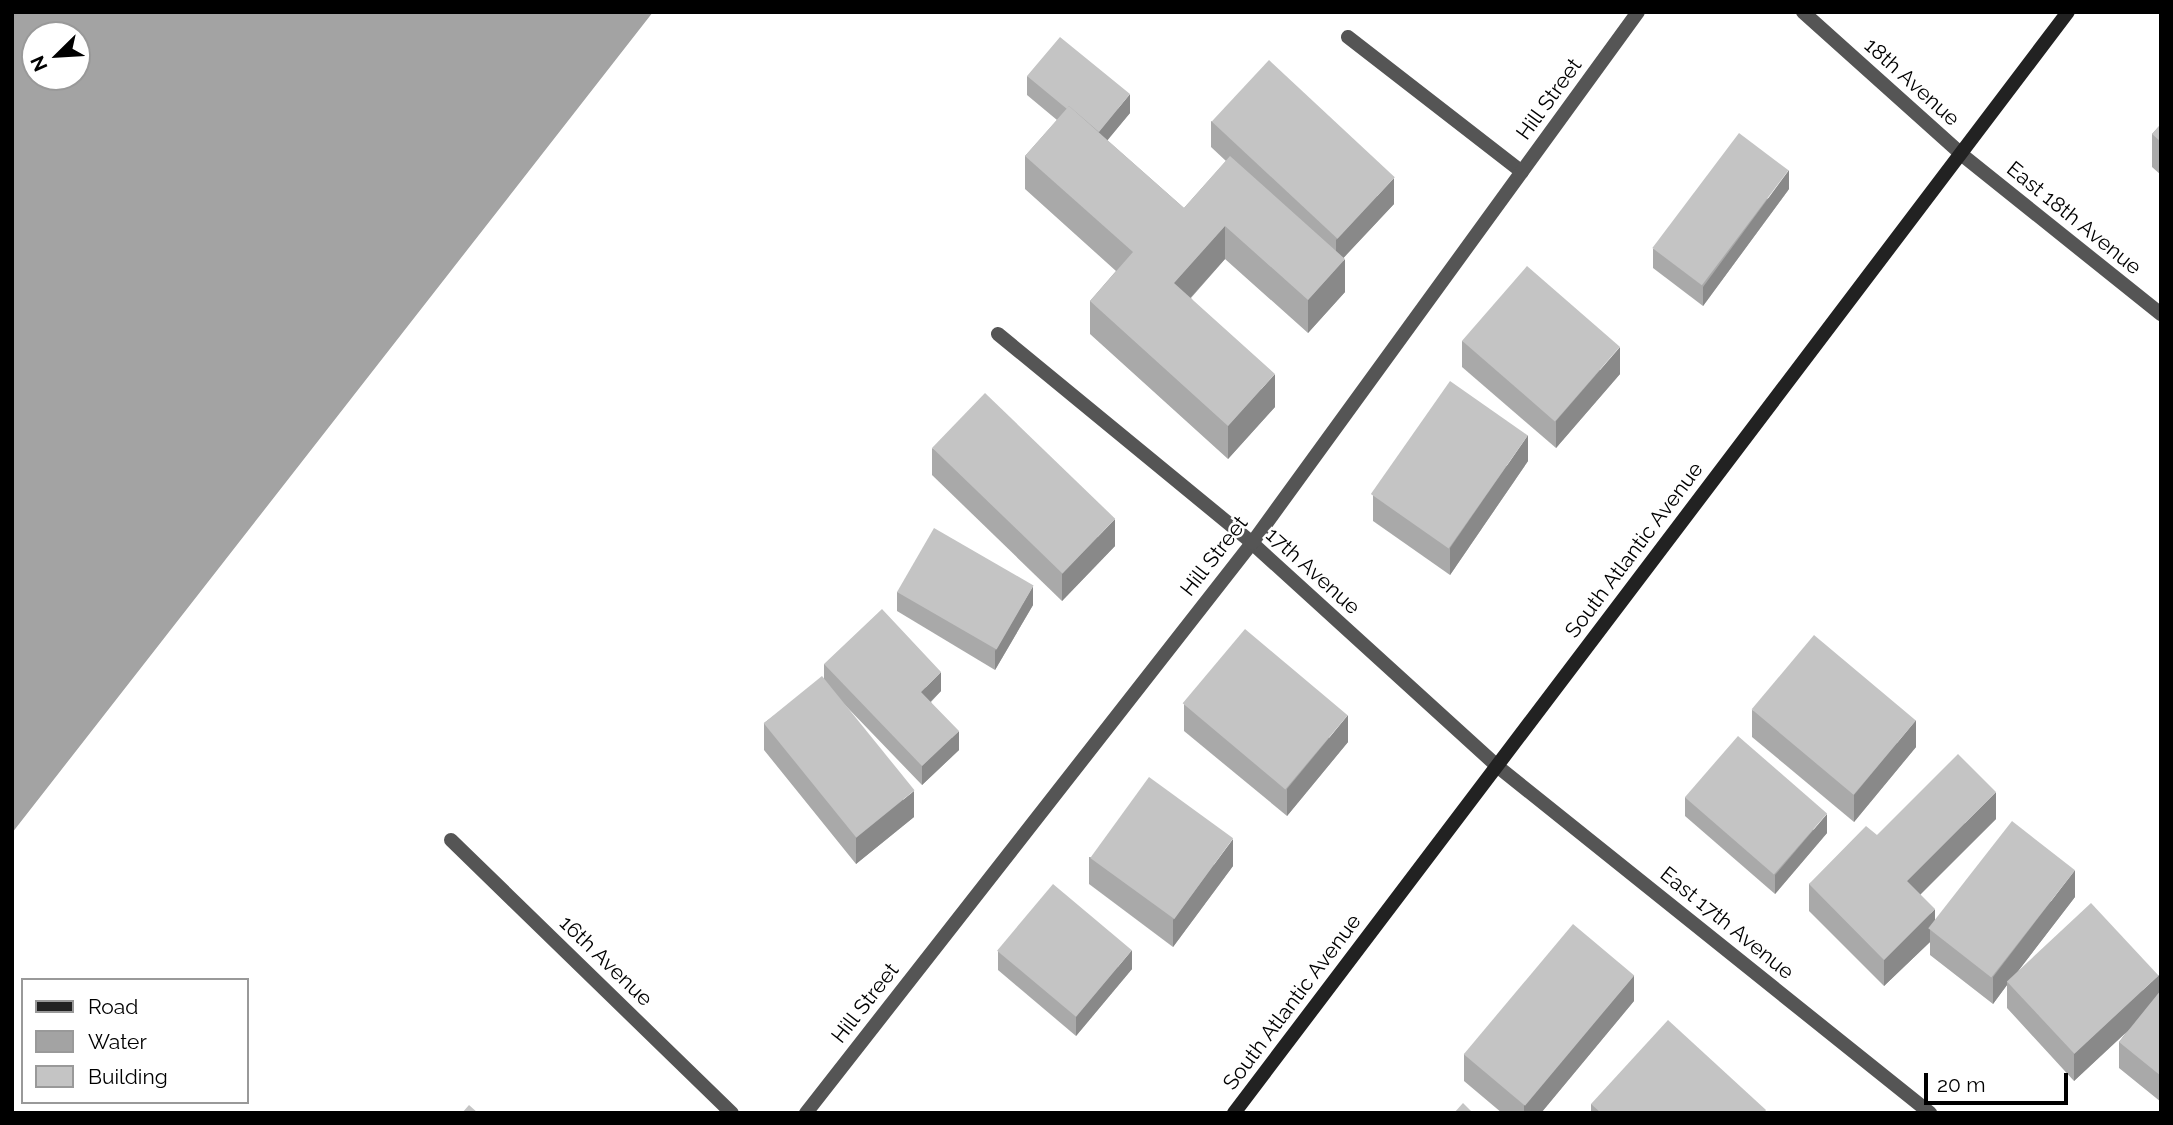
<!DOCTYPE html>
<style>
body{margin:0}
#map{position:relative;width:2173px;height:1125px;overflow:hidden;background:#fff;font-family:Raleway,sans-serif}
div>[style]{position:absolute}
.water>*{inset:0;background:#a3a3a3}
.service>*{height:14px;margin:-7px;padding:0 7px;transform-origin:7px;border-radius:7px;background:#555}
.minor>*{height:14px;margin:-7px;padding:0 7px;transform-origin:7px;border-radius:7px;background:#555}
.secondary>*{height:14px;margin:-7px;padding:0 7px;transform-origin:7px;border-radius:7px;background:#222}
.wall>*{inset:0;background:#a9a9a9}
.shaded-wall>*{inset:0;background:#898989}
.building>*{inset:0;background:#c4c4c4;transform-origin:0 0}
span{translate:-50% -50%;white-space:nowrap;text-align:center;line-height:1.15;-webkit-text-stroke:5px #fff;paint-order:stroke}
.street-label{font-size:21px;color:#000}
.frame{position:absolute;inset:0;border:14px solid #000;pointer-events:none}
.legend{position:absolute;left:21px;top:978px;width:228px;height:126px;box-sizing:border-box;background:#fff;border:2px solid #999;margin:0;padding:9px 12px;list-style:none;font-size:21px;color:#000}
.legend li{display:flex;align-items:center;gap:14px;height:35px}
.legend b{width:35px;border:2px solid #999}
.north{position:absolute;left:21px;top:21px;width:70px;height:70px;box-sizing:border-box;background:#fff;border:2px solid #999;border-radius:50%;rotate:246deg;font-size:19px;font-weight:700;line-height:28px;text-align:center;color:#000}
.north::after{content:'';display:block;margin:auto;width:24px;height:32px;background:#000;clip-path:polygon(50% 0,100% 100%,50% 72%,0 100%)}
.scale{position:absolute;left:1924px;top:1073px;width:144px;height:32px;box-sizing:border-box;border:4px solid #000;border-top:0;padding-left:9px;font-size:21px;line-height:24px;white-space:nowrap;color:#000;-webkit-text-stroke:5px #fff;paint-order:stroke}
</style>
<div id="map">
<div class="water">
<i style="clip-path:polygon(evenodd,12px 12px,653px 12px,12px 833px,12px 12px,35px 35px,77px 35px,77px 77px,35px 77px,35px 35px)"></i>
</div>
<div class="service">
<i style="left:1348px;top:37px;width:220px;rotate:37.8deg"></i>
</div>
<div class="minor">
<i style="left:1803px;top:12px;width:212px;rotate:41.9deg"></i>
<i style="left:1961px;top:154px;width:256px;rotate:38.7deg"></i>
<i style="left:998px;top:334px;width:329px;rotate:39.4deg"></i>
<i style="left:1252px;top:543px;width:331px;rotate:42.3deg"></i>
<i style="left:1497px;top:766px;width:555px;rotate:38.71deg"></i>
<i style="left:451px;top:840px;width:392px;rotate:44.2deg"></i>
<i style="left:806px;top:1113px;width:724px;rotate:-51.96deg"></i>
<i style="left:1252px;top:543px;width:656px;rotate:-53.99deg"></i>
</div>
<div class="secondary">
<i style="left:1234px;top:1113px;width:1381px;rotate:-52.86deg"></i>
</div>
<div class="wall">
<i style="clip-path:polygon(1027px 76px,1130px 113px,1107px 140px,1184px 208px,1226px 161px,1211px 147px,1211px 121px,1394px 204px,1343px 258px,1345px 292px,1308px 333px,1225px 259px,1191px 298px,1275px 407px,1228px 459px,1090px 334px,1090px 301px,1116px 271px,1025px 189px,1025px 156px,1057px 120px,1027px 95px)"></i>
<i style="clip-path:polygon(2161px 124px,2161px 175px,2152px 167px,2152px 134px)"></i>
<i style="clip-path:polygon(1789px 189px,1703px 306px,1653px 268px,1653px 249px)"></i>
<i style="clip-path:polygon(1462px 341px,1620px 374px,1556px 448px,1462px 367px)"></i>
<i style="clip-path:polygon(932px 448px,1115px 546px,1062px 601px,932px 475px)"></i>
<i style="clip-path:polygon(1528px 461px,1450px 575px,1373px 521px,1373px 495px)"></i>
<i style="clip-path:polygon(897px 592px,1033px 605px,995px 670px,897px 611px)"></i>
<i style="clip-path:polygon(824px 664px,941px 691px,931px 702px,959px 750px,922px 785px,844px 704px,914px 817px,856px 864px,764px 750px,764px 723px,824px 679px)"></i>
<i style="clip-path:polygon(1184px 704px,1348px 742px,1287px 816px,1184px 731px)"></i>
<i style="clip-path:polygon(1752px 710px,1916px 747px,1854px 822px,1752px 737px)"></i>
<i style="clip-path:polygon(1685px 797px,1827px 833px,1775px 894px,1685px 816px)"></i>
<i style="clip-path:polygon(1996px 819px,1920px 894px,1935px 922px,2075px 897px,2018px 971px,2159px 993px,2161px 990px,2161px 1102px,2119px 1068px,2119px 1042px,2128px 1030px,2074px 1081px,2007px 1008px,2007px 985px,1993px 1004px,1930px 955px,1930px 942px,1884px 986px,1809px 911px,1809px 884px,1877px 835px)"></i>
<i style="clip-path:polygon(1089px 857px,1233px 866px,1173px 947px,1089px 884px)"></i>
<i style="clip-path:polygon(998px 951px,1132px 969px,1076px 1036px,998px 970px)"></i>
<i style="clip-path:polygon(1634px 1001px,1541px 1113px,1502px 1113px,1464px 1081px,1464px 1054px)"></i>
<i style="clip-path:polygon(1591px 1104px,1766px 1113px,1591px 1113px)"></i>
</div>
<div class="shaded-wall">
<i style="clip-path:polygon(1130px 94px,1130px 113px,1097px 153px,1097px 134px)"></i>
<i style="clip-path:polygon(1789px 170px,1789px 189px,1703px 306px,1703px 287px)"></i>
<i style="clip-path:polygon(1394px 178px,1394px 204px,1336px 266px,1336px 240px)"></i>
<i style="clip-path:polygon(1225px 226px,1225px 259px,1174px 316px,1174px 283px)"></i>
<i style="clip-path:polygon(1345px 259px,1345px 292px,1308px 333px,1308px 300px)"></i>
<i style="clip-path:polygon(1620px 347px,1620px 374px,1556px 448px,1556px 421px)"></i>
<i style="clip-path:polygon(1275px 374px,1275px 407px,1228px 459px,1228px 426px)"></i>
<i style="clip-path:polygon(1528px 435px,1528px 461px,1450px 575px,1450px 548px)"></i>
<i style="clip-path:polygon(1115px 519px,1115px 546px,1062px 601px,1062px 574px)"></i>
<i style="clip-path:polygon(1033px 586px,1033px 605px,995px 670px,995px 651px)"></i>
<i style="clip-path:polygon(941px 672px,941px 691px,921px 711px,921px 692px)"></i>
<i style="clip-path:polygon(1348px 715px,1348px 742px,1287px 816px,1287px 789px)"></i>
<i style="clip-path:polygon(1916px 720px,1916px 747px,1854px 822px,1854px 795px)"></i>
<i style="clip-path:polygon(959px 731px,959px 750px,922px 785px,922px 766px)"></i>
<i style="clip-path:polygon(914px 791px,914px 817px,856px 864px,856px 838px)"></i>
<i style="clip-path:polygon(1996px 792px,1996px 819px,1907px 908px,1907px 881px)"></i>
<i style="clip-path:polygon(1827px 814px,1827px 833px,1775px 894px,1775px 875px)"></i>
<i style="clip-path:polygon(1233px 839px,1233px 866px,1173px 947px,1173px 920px)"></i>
<i style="clip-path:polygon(2075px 870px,2075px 897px,2009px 983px,2007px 981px,2007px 985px,1993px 1004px,1993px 977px)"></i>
<i style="clip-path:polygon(1935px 909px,1935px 933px,1930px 929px,1930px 942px,1884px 986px,1884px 960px)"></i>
<i style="clip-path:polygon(1132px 950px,1132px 969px,1076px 1036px,1076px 1017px)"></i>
<i style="clip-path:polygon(1634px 975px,1634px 1001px,1541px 1113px,1524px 1113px,1524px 1105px)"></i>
<i style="clip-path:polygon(2159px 975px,2159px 1002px,2074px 1081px,2074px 1054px)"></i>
</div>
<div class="building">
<i style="clip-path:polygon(1060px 37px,1130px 94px,1099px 132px,1069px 106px,1067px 109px,1027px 76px)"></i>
<i style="left:1269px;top:60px;width:172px;height:84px;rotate:43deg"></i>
<i style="clip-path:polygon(1069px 106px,1184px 208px,1230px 156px,1345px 259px,1308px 300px,1225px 226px,1174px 283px,1275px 374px,1228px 426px,1090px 301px,1133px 252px,1025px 156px)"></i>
<i style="clip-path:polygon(2161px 124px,2161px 142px,2152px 134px)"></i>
<i style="left:1739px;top:133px;width:62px;height:144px;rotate:37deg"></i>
<i style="left:1527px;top:266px;width:123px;height:99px;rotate:41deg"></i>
<i style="left:1450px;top:381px;width:95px;height:138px;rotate:35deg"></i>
<i style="left:985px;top:393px;width:181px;height:76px;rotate:44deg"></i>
<i style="left:934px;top:528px;width:115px;height:74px;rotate:30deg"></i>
<i style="clip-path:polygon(882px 609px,941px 672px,921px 692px,959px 731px,922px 766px,824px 664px)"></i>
<i style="left:1245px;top:629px;width:134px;height:97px;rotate:40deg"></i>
<i style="left:1814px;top:635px;width:133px;height:97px;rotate:40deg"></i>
<i style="left:822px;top:676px;width:147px;height:75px;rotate:51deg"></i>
<i style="left:1738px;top:736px;width:118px;height:81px;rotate:41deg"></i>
<i style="clip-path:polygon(1958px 754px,1996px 792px,1907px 881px,1935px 909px,1884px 960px,1809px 884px,1866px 826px,1877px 835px)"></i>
<i style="left:1149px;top:777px;width:104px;height:100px;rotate:36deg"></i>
<i style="left:2012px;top:821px;width:80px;height:136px;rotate:38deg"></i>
<i style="left:1053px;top:884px;width:103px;height:87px;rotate:40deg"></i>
<i style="left:2091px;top:903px;width:99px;height:115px;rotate:47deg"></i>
<i style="left:1573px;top:924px;width:80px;height:170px;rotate:40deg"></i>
<i style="clip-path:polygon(2161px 990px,2161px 1076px,2119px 1042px)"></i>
<i style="clip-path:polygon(1668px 1020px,1766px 1110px,1764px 1113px,1601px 1113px,1591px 1104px)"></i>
<i style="clip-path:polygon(1463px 1103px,1473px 1113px,1454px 1113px)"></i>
<i style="clip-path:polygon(469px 1105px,478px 1113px,462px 1113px)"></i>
</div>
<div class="street-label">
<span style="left:1912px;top:82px;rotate:42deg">18th Avenue</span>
<span style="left:1549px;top:99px;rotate:-54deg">Hill Street</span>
<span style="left:2074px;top:218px;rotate:39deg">East 18th Avenue</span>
<span style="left:1634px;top:550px;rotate:-53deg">South Atlantic Avenue</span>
<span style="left:1214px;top:556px;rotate:-52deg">Hill Street</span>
<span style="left:1313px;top:571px;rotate:42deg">17th Avenue</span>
<span style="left:1727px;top:923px;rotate:39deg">East 17th Avenue</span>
<span style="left:606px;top:961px;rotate:44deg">16th Avenue</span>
<span style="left:1292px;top:1002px;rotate:-53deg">South Atlantic Avenue</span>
<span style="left:865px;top:1003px;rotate:-52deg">Hill Street</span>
</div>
<div class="frame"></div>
<ul class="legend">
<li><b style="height:9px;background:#222"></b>Road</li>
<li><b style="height:19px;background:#a3a3a3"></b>Water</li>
<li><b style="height:19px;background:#c4c4c4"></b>Building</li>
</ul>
<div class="north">N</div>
<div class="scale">20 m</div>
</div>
